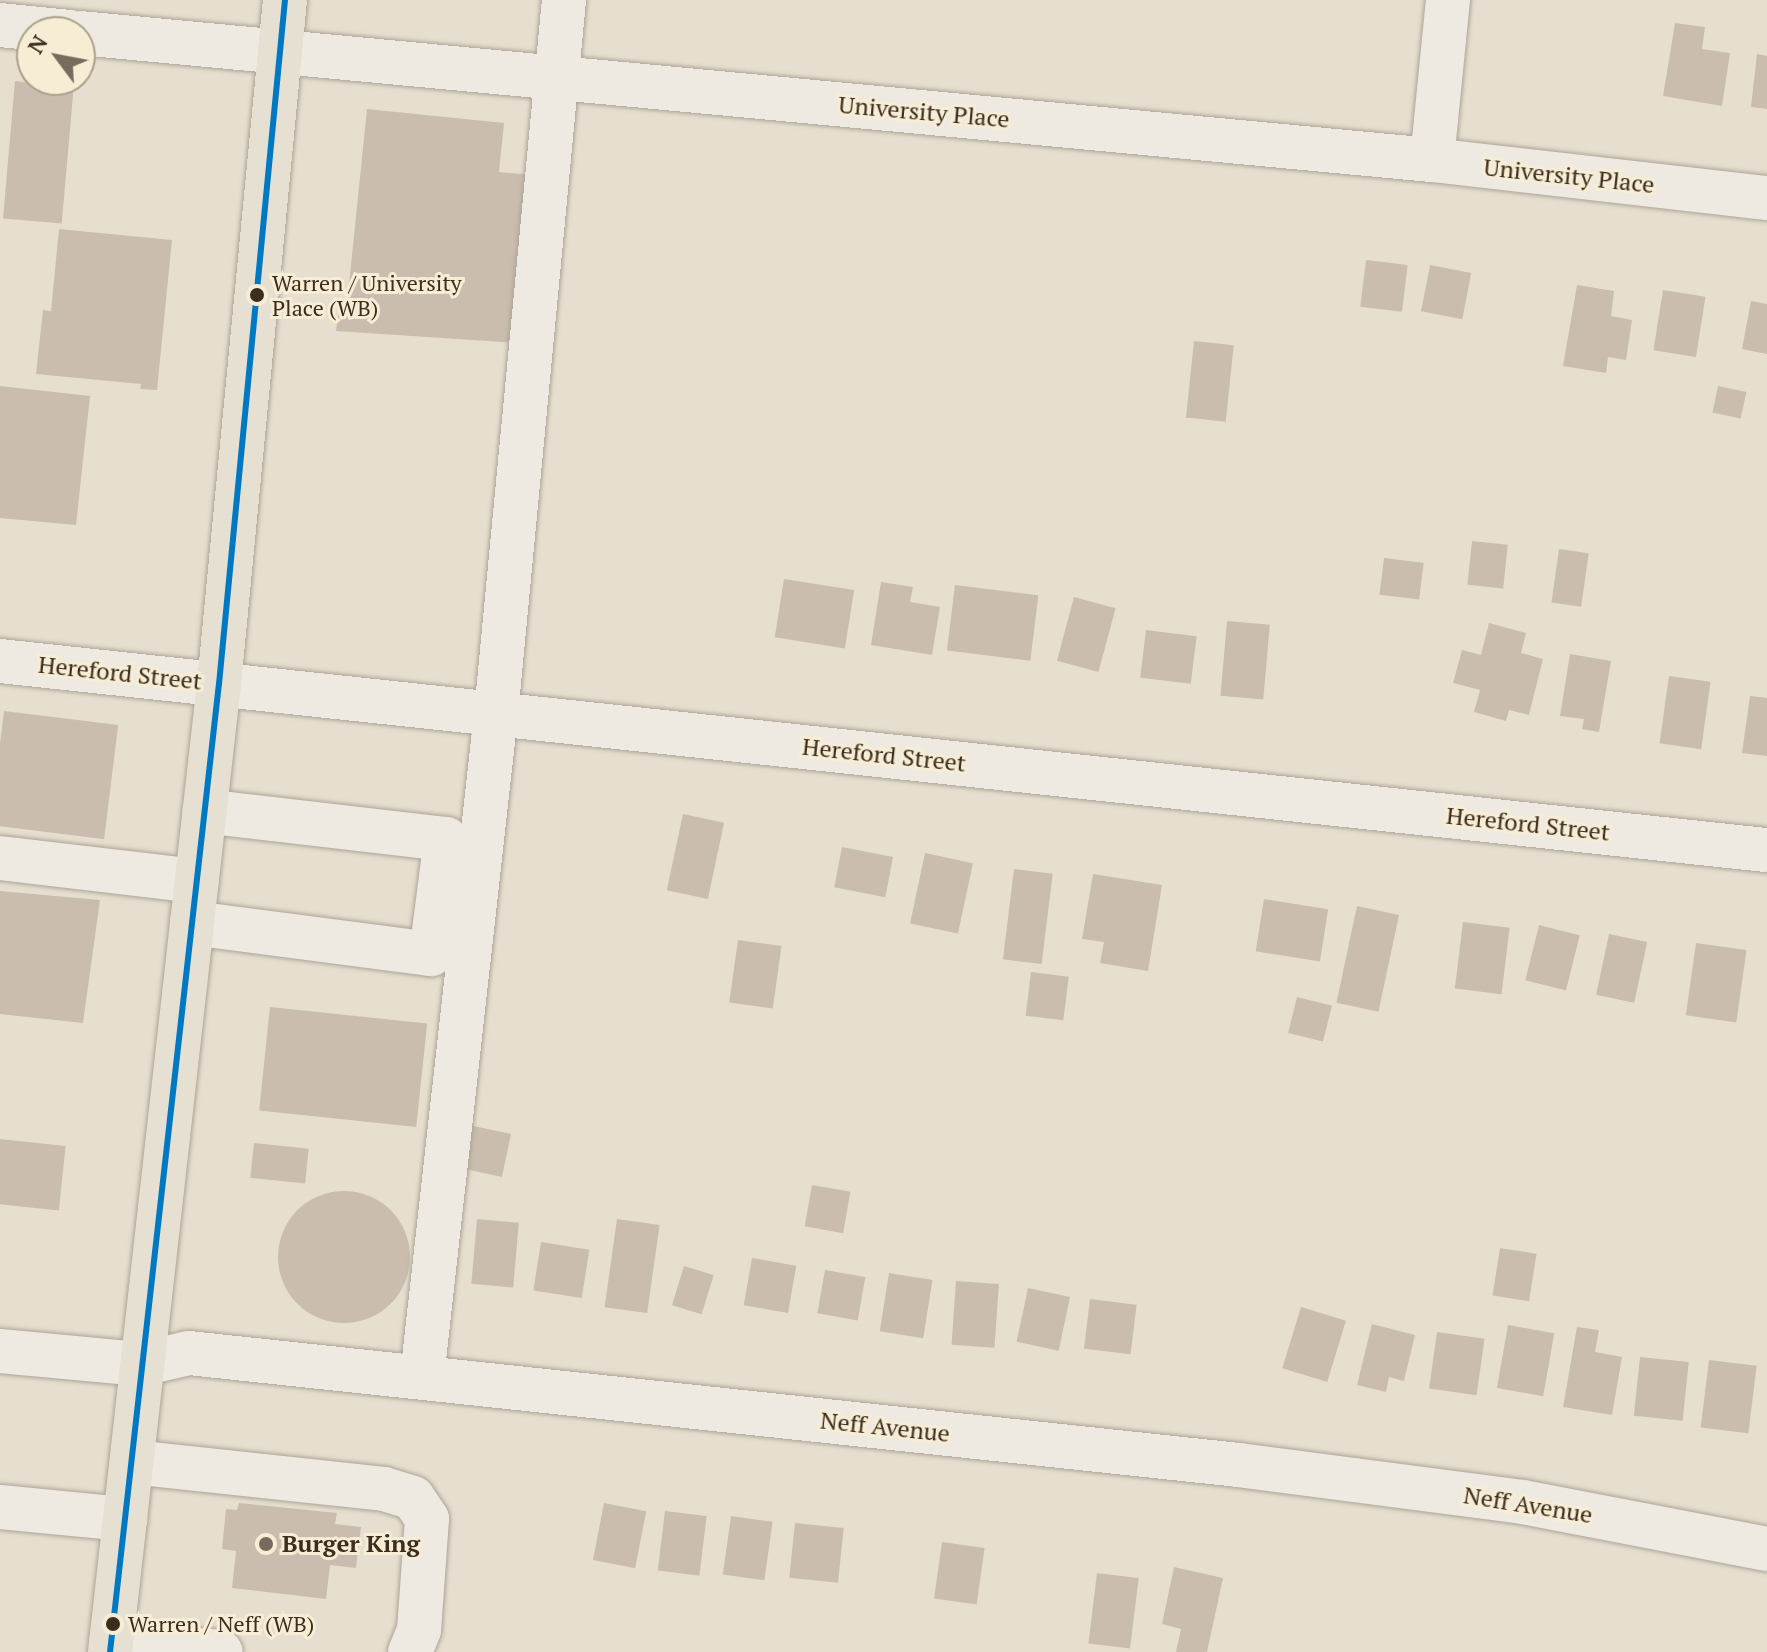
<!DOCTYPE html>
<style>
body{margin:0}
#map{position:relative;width:1767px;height:1652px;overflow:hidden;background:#e6dfcf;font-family:"PT Serif",serif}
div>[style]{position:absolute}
.building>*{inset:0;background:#cabdaf;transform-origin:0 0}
.round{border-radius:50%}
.roads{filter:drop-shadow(0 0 2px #aca498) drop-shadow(0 0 2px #aca498)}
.minor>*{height:44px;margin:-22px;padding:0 22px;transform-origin:22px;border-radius:22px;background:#eeeae1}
.major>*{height:44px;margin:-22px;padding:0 22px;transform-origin:22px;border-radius:22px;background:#e6e0d2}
.bus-1>*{height:6px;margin:-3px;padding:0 3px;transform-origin:3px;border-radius:3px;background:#0079c2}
.dots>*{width:22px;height:22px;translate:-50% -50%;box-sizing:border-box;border:4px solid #f7edd5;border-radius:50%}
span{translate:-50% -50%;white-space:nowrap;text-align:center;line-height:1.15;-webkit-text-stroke:6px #f7edd5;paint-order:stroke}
.bus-label{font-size:22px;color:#3c2d1f}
.left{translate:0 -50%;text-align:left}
.street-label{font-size:24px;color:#3c2d1f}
.poi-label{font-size:24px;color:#3c2d1f;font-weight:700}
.north{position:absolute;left:16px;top:16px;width:80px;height:80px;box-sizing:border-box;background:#f7edd5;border:2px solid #aca08c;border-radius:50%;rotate:302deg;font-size:22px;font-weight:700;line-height:32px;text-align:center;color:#3c2d1f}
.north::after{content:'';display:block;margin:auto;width:28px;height:36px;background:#786b5d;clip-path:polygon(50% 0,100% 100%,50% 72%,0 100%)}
</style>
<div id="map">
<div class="building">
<i style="clip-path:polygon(1675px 23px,1705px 27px,1702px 49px,1730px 53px,1722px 106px,1663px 96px)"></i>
<i style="clip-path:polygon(1757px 54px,1767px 56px,1767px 109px,1751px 107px)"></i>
<i style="left:15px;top:81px;width:59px;height:138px;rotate:5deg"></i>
<i style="clip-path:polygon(367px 109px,504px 123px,499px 172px,533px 175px,517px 343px,336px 331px,340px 303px,347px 304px)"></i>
<i style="clip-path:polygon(59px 229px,172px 240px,157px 390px,140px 389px,141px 384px,36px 374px,43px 310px,51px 311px)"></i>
<i style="left:1366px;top:260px;width:42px;height:47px;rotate:7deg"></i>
<i style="left:1430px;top:265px;width:42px;height:47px;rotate:11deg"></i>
<i style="clip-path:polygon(1577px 285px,1614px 291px,1611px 316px,1632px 320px,1626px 360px,1608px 357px,1606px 373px,1563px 366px)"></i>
<i style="left:1663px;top:290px;width:43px;height:61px;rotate:9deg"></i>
<i style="clip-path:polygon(1751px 301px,1767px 304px,1767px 354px,1742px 349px)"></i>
<i style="left:1194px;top:341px;width:40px;height:77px;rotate:6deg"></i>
<i style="clip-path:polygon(0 386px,90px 396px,76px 525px,0 518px)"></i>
<i style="left:1718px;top:386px;width:29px;height:27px;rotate:12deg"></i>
<i style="left:1472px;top:541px;width:36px;height:44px;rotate:6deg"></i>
<i style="left:1559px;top:549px;width:30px;height:54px;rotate:8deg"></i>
<i style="left:1384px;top:558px;width:40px;height:37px;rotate:7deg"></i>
<i style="left:784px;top:579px;width:71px;height:59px;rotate:9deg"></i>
<i style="clip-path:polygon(881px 582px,913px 587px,910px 602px,940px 607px,932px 655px,871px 645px)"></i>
<i style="left:955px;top:585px;width:84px;height:66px;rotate:7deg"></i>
<i style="left:1074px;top:597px;width:43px;height:66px;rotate:15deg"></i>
<i style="left:1227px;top:621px;width:43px;height:75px;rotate:5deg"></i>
<i style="clip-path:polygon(1489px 623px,1526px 633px,1521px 653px,1543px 659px,1529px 715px,1509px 710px,1506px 721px,1474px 712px,1480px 690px,1453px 683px,1462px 650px,1481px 655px)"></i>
<i style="left:1146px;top:630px;width:51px;height:48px;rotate:7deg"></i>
<i style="clip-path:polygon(1570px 654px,1611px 661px,1599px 732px,1582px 729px,1584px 719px,1560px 716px)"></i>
<i style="left:1669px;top:676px;width:42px;height:68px;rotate:8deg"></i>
<i style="clip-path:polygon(1750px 696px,1767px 698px,1767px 756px,1742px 753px)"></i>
<i style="left:4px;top:711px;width:115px;height:115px;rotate:7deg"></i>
<i style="left:683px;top:814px;width:42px;height:78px;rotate:12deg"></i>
<i style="left:842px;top:847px;width:52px;height:41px;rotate:11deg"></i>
<i style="left:925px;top:853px;width:49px;height:72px;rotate:12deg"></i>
<i style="left:1014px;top:869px;width:39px;height:91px;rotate:7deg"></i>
<i style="clip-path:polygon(1093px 874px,1162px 885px,1148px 971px,1100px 963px,1104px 942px,1082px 939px)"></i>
<i style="clip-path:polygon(0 891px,100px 900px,83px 1023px,0 1014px)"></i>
<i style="left:1264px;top:899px;width:65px;height:53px;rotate:9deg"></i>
<i style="left:1357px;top:906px;width:43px;height:99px;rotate:12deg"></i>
<i style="left:1463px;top:922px;width:47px;height:67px;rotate:7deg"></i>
<i style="left:1539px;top:925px;width:42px;height:57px;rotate:14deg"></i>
<i style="left:1609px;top:934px;width:39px;height:62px;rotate:12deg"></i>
<i style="left:738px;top:940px;width:44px;height:63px;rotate:8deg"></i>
<i style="left:1696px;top:943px;width:51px;height:73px;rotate:8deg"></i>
<i style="left:1031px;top:972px;width:38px;height:44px;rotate:7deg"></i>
<i style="left:1297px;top:997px;width:36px;height:37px;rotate:14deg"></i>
<i style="left:270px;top:1007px;width:158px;height:104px;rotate:6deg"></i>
<i style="left:469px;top:1125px;width:43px;height:44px;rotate:12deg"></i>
<i style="left:0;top:1139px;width:66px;height:65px;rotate:6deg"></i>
<i style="left:254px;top:1143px;width:55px;height:35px;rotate:6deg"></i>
<i style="left:812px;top:1185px;width:39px;height:42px;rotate:10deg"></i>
<i class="round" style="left:278px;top:1191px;width:132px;height:132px"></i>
<i style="left:477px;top:1219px;width:42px;height:65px;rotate:5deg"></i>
<i style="left:617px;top:1219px;width:43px;height:89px;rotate:8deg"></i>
<i style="left:541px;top:1242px;width:49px;height:49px;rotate:9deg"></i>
<i style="left:1500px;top:1248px;width:37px;height:48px;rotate:9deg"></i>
<i style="left:752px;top:1258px;width:45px;height:48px;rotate:10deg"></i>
<i style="left:684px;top:1266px;width:31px;height:41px;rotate:17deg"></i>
<i style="left:825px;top:1270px;width:41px;height:44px;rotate:10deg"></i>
<i style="left:889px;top:1273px;width:44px;height:59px;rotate:9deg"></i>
<i style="left:956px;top:1281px;width:43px;height:64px;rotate:4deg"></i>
<i style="left:1028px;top:1288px;width:43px;height:55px;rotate:12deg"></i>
<i style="left:1090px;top:1299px;width:47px;height:50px;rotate:7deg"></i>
<i style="left:1301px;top:1307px;width:47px;height:64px;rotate:17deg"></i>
<i style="clip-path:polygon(1372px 1324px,1415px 1335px,1404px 1381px,1389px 1377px,1386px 1392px,1357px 1385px)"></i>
<i style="left:1508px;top:1325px;width:47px;height:64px;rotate:10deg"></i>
<i style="clip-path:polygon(1577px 1327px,1599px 1330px,1595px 1352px,1622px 1357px,1612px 1415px,1563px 1407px)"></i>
<i style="left:1437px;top:1332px;width:48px;height:57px;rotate:8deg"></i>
<i style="left:1640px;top:1357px;width:49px;height:59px;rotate:6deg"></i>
<i style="left:1709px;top:1360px;width:48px;height:68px;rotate:7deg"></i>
<i style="clip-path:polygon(239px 1503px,337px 1513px,335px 1524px,361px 1527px,356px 1568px,330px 1565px,326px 1599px,232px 1588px,236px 1551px,222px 1549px,226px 1509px,237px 1510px)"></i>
<i style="left:604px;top:1503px;width:43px;height:58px;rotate:11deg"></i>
<i style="left:665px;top:1511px;width:42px;height:60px;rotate:7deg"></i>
<i style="left:731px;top:1516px;width:42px;height:59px;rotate:8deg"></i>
<i style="left:795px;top:1523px;width:49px;height:55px;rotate:6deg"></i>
<i style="left:942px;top:1542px;width:43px;height:57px;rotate:8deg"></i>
<i style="clip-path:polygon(1174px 1567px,1223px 1578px,1207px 1652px,1176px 1652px,1181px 1629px,1162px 1624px)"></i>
<i style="left:1097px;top:1573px;width:42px;height:71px;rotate:7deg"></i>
</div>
<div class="roads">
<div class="minor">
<i style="left:0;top:25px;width:70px;rotate:5.7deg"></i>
<i style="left:80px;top:33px;width:1358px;rotate:5.37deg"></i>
<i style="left:1432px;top:160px;width:337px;rotate:6.5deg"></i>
<i style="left:1432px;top:160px;width:161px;rotate:-84.3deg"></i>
<i style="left:0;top:661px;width:1777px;rotate:6.11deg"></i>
<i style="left:0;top:858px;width:198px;rotate:6.7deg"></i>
<i style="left:192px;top:923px;width:241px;rotate:7.4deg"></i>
<i style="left:431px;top:954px;width:116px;rotate:-82.6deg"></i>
<i style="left:446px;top:839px;width:243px;rotate:-173.4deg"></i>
<i style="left:0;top:1351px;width:142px;rotate:5.3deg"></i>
<i style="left:141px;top:1364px;width:49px;rotate:-12.9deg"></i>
<i style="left:189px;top:1353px;width:1055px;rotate:6.09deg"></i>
<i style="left:1238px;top:1465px;width:287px;rotate:7.4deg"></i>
<i style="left:1523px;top:1502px;width:248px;rotate:10.9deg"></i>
<i style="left:422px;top:1377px;width:667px;rotate:-83.63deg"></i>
<i style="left:496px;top:714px;width:717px;rotate:-84.56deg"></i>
<i style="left:132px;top:1462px;width:253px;rotate:6.1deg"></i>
<i style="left:384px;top:1489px;width:30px;rotate:17deg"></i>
<i style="left:413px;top:1498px;width:25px;rotate:56deg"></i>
<i style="left:427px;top:1519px;width:111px;rotate:94.1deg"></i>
<i style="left:419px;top:1630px;width:24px;rotate:112deg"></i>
<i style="left:0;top:1507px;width:126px;rotate:5.5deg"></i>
<i style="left:111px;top:1643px;width:110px;rotate:4.7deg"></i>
</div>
<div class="major">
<i style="left:110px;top:1652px;width:974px;rotate:-83.58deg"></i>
<i style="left:219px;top:684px;width:687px;rotate:-84.49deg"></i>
</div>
</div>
<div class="bus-1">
<i style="left:110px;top:1652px;width:974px;rotate:-83.58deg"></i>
<i style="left:219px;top:684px;width:687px;rotate:-84.49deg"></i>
</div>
<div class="dots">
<i style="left:257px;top:295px;background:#3c2d1f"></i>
<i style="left:266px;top:1544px;background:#786b5d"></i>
<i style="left:113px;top:1624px;background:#3c2d1f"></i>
</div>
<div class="bus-label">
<span class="left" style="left:272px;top:295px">Warren / University<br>Place (WB)</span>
<span class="left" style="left:128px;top:1624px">Warren / Neff (WB)</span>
</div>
<div class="street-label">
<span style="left:924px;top:112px;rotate:5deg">University Place</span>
<span style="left:1569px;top:176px;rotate:6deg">University Place</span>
<span style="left:120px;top:673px;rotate:6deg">Hereford Street</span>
<span style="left:884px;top:755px;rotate:6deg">Hereford Street</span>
<span style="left:1528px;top:824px;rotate:6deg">Hereford Street</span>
<span style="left:885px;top:1427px;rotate:6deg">Neff Avenue</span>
<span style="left:1528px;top:1505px;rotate:9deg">Neff Avenue</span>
</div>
<div class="poi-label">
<span class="left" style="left:282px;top:1544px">Burger King</span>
</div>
<div class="north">N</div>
</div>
